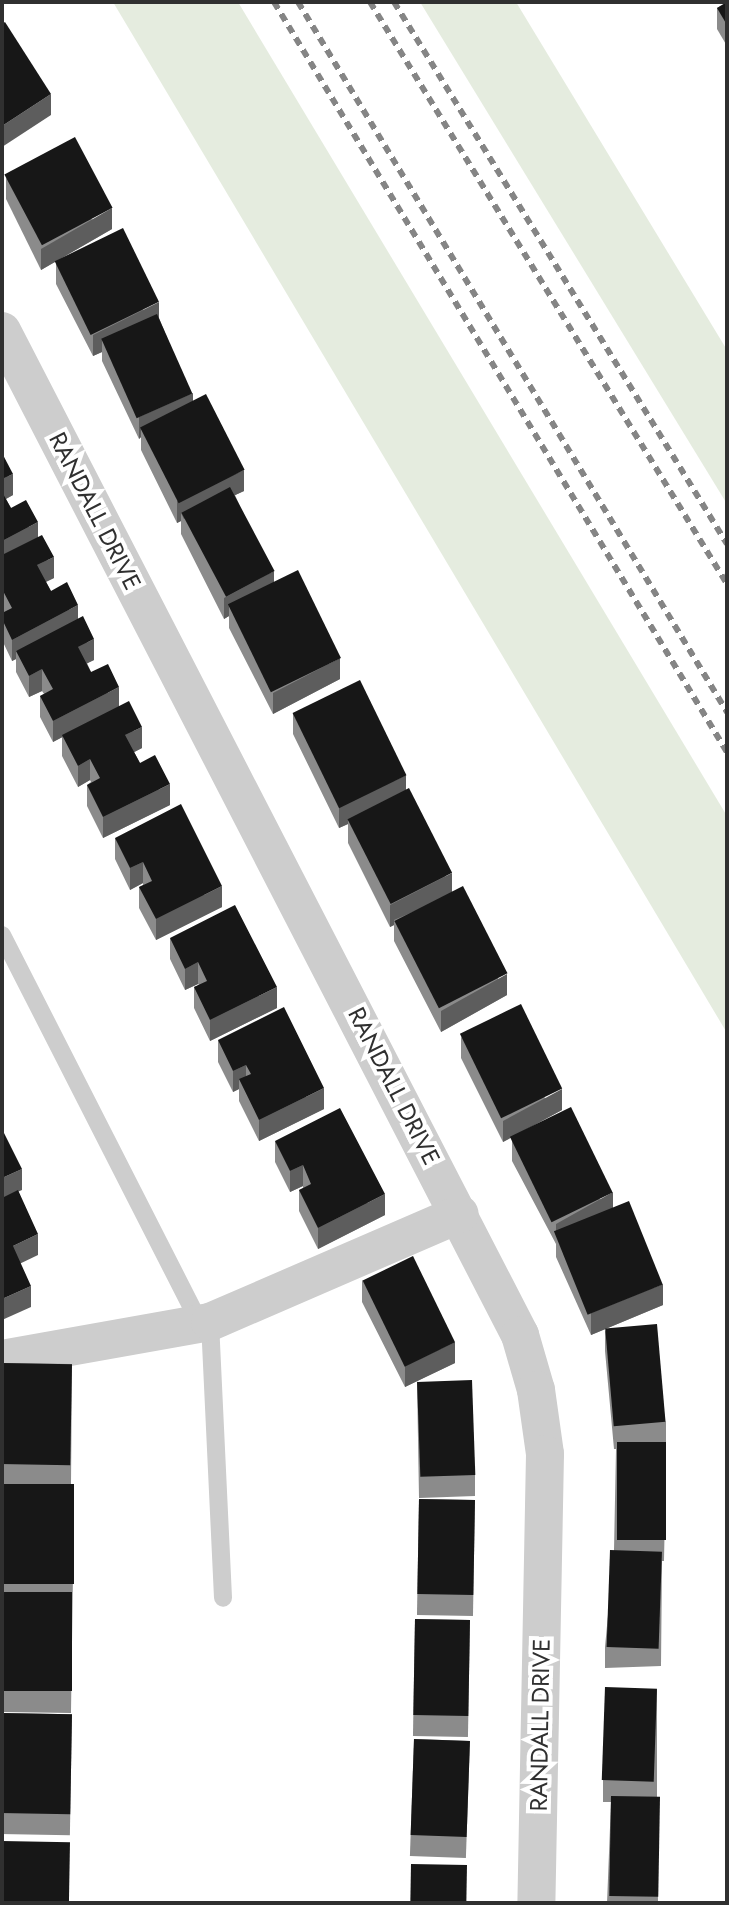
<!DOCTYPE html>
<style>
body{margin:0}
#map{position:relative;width:729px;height:1905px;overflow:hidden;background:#fff;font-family:Jost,sans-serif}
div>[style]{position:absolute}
.green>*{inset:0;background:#e5ecdf}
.lane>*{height:18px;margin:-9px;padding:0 9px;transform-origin:9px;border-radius:9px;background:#cdcdcd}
.street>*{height:38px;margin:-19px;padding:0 19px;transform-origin:19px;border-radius:19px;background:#cdcdcd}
.rail>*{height:6px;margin-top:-3px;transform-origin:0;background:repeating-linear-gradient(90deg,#858585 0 8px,transparent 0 14px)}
.wall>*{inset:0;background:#8b8b8b;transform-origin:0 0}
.shaded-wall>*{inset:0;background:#5d5d5d}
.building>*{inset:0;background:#171717;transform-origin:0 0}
span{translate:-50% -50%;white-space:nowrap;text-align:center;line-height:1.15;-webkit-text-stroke:8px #fff;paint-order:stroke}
.street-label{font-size:24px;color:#303030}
.frame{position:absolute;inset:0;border:4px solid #303030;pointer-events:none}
</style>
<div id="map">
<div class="green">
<i style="clip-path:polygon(113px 2px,238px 2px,727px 816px,727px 1033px)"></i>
<i style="clip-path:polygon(420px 2px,516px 2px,727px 350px,727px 504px)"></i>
</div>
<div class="lane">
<i style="left:2px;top:935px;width:436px;rotate:63deg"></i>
<i style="left:210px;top:1322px;width:276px;rotate:87.3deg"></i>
</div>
<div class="street">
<i style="left:2px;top:331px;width:1130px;rotate:62.71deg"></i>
<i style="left:520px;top:1335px;width:57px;rotate:73.8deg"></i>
<i style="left:536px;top:1390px;width:65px;rotate:82deg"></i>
<i style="left:545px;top:1454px;width:449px;rotate:91.1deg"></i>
<i style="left:2px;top:1359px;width:211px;rotate:-10.1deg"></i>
<i style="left:210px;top:1322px;width:272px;rotate:-23.4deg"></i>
</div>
<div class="rail">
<i style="left:274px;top:2px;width:876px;rotate:58.87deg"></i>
<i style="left:298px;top:2px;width:830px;rotate:58.86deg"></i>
<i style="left:370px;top:2px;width:683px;rotate:58.47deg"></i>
<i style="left:394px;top:2px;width:636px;rotate:58.43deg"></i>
</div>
<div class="wall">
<i style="clip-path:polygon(727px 2px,727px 46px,717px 29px,717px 8px)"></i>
<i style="clip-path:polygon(6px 178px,112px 229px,41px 270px,6px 199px)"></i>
<i style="clip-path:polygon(56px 263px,159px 318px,193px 401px,244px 491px,235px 495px,274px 583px,340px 679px,273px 714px,229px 628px,229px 616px,224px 619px,181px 534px,181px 521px,177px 523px,141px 450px,141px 437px,139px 439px,102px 361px,102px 352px,93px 356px,56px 284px)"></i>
<i style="clip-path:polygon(2px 453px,13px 495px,6px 499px,11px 508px,38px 537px,54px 578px,46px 582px,51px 591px,78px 618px,94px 660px,87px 663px,91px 672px,119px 706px,142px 748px,134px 752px,140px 763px,170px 805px,103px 838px,87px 806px,87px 785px,91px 782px,90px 780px,78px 787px,62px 756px,62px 737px,53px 742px,40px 717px,40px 696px,44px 694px,42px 691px,29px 697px,16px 672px,16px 659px,12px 661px,2px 640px,2px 613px,3px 612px,2px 610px)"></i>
<i style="clip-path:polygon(293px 713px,406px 789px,452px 891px,507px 995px,441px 1032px,394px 941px,394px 925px,390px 927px,348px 843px,348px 824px,339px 828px,293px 734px)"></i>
<i style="clip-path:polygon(115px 838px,222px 907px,156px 940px,139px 908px,139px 887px,143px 885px,143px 883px,130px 890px,115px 859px)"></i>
<i style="clip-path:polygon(170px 938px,277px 1008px,210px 1041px,194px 1008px,194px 987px,199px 985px,198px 984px,185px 990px,170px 959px)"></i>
<i style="clip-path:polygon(461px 1037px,562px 1110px,503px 1142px,461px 1058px)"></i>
<i style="clip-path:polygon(218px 1040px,324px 1109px,259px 1141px,239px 1101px,239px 1089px,233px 1092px,218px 1062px)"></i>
<i style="clip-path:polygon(512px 1140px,613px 1208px,663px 1305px,591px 1335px,556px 1257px,556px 1244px,512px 1161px)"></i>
<i style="clip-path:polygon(275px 1141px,385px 1215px,318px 1249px,299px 1211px,299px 1190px,303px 1188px,303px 1186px,290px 1192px,275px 1162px)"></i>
<i style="clip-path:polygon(362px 1280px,455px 1363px,417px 1381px,475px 1475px,475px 1496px,419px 1498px,417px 1381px,405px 1387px,362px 1302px)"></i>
<i style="clip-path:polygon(605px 1330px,666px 1422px,666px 1463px,664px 1561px,662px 1561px,661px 1666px,605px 1668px,605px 1647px,614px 1550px,616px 1449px,614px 1449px,605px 1351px)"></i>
<i style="clip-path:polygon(2px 1363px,72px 1364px,71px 1484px,74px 1505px,71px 1713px,2px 1712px)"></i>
<i style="left:419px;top:1499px;width:56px;height:116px;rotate:1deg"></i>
<i style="left:415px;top:1619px;width:55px;height:117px;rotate:1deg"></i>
<i style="clip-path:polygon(657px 1689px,657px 1797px,658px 1903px,607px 1903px,611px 1802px,603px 1802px,603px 1780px)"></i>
<i style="left:2px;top:1713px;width:70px;height:121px;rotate:1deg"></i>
<i style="left:414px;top:1739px;width:56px;height:117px;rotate:2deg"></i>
</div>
<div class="shaded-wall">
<i style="clip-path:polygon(51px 94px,51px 115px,2px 147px,2px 126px)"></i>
<i style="clip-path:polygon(112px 208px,112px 229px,41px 270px,41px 249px)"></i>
<i style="clip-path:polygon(159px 302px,159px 324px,102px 340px,102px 352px,93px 356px,93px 335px)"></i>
<i style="clip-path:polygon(193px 393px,193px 414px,141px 429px,141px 437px,139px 439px,139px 417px)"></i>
<i style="clip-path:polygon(244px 470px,244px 491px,184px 519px,181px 513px,181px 521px,177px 523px,177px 501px)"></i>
<i style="clip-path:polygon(13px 474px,13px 495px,2px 501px,2px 479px)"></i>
<i style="clip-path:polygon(38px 522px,38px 543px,2px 562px,2px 541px)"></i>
<i style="clip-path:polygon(54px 557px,54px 578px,37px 586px,37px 565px)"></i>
<i style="clip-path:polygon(274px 571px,274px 592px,229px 607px,229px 616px,224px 619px,224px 598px)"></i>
<i style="clip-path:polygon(78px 605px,78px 626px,16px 651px,16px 659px,12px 661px,12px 640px)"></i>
<i style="clip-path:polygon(94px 639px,94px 660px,78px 668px,78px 647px)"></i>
<i style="clip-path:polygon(340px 658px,340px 679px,273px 714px,273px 693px)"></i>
<i style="clip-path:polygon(42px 669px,42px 691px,29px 697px,29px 676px)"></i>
<i style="clip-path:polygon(119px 687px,119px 708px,53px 742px,53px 721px)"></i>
<i style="clip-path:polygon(142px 727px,142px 748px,125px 757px,125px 735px)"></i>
<i style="clip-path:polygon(90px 759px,90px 780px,78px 787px,78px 766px)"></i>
<i style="clip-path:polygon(406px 775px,406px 796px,348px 821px,348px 824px,339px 828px,339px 807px)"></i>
<i style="clip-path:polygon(170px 784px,170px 805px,103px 838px,103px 817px)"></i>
<i style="clip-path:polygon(143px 862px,143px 883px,130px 890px,130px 868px)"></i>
<i style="clip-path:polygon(452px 873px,452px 895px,394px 920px,394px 925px,390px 927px,390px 905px)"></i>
<i style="clip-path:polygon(222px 886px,222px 907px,156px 940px,156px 919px)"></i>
<i style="clip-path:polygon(198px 962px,198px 984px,185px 990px,185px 969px)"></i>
<i style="clip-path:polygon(507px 974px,507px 995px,441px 1032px,441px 1011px)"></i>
<i style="clip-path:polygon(277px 987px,277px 1008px,210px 1041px,210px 1020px)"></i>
<i style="clip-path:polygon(246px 1065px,246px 1086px,239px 1079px,239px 1089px,233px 1092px,233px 1071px)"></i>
<i style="clip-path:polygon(324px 1088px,324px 1109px,259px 1141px,259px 1120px)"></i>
<i style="clip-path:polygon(562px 1089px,562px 1110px,503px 1142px,503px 1121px)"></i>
<i style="clip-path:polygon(303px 1165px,303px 1186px,290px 1192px,290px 1171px)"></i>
<i style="clip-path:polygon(22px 1169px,22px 1190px,2px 1199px,2px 1178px)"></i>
<i style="clip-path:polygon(613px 1192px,613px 1213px,556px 1236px,556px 1224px)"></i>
<i style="clip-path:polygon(385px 1194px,385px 1215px,318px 1249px,318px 1228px)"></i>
<i style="clip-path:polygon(38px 1234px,38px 1255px,13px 1267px,13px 1246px)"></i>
<i style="clip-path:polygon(663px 1284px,663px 1305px,591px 1335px,591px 1313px)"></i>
<i style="clip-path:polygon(31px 1286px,31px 1307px,2px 1320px,2px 1299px)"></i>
<i style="clip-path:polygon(455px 1342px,455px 1363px,405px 1387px,405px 1366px)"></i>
</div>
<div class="building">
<i style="clip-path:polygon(727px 2px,727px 25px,717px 8px)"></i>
<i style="clip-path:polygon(5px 22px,51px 94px,2px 126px,2px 24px)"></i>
<i style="left:75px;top:137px;width:80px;height:80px;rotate:62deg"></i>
<i style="left:123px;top:228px;width:82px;height:76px;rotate:64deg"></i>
<i style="left:157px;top:314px;width:87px;height:61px;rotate:66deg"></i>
<i style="left:206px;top:394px;width:85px;height:74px;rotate:63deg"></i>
<i style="clip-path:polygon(2px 453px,13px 474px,2px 479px)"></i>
<i style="left:230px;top:487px;width:95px;height:55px;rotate:62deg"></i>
<i style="clip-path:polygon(2px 492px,11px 508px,26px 500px,38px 522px,2px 541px)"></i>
<i style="clip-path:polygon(42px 535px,54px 557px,37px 565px,51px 591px,67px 582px,78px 605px,12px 640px,2px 619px,2px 613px,12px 608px,2px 589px,2px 555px)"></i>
<i style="left:298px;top:570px;width:98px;height:78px;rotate:64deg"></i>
<i style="clip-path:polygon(83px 616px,94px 639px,78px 647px,91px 672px,108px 664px,119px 687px,53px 721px,40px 696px,53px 689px,42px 669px,29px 676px,16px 651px)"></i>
<i style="left:360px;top:680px;width:106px;height:75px;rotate:64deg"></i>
<i style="clip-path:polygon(129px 701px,142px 727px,125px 735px,140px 763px,155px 755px,170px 784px,103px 817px,87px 785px,100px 778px,90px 759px,78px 766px,62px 735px)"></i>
<i style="left:409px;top:788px;width:95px;height:69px;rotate:63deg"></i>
<i style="clip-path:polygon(181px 804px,222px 886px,156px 919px,139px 887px,152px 881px,143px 862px,130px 868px,115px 838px)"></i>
<i style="left:463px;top:886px;width:98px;height:77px;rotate:63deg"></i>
<i style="clip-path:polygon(235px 905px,277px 987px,210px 1020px,194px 987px,207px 981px,198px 962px,185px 969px,170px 938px)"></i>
<i style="left:521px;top:1004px;width:94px;height:68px;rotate:64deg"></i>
<i style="clip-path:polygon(284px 1007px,324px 1088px,259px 1120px,239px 1079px,251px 1074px,246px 1065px,233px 1071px,218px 1040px)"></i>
<i style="left:571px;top:1107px;width:95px;height:68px;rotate:64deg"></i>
<i style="clip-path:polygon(340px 1108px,385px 1194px,318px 1228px,299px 1190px,311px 1184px,303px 1165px,290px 1171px,275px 1141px)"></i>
<i style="clip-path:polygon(2px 1129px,22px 1169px,2px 1178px)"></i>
<i style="clip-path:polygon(18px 1190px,38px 1234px,13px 1246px,31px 1286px,2px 1299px,2px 1198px)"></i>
<i style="left:629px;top:1201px;width:90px;height:81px;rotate:68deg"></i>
<i style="left:413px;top:1256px;width:96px;height:56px;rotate:64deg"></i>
<i style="left:657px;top:1324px;width:98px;height:52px;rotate:85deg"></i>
<i style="left:2px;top:1363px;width:70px;height:101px;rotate:1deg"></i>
<i style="left:472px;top:1380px;width:95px;height:55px;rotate:88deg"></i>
<i style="left:617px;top:1442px;width:49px;height:98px"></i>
<i style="left:2px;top:1484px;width:72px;height:100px"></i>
<i style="left:419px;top:1499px;width:56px;height:95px;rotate:1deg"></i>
<i style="left:610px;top:1550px;width:52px;height:97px;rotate:2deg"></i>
<i style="left:2px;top:1592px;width:70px;height:99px"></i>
<i style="left:415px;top:1619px;width:55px;height:96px;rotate:1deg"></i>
<i style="left:605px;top:1687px;width:52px;height:93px;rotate:2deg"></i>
<i style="left:2px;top:1713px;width:70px;height:100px;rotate:1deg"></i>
<i style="left:414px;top:1739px;width:56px;height:96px;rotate:2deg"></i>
<i style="left:611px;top:1796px;width:49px;height:100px;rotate:1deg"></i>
<i style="left:2px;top:1841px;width:68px;height:62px;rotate:1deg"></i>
<i style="left:411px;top:1864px;width:56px;height:39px;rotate:1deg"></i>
</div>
<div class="street-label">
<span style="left:95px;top:511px;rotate:63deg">RANDALL DRIVE</span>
<span style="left:394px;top:1086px;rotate:63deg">RANDALL DRIVE</span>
<span style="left:540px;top:1725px;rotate:-89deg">RANDALL DRIVE</span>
</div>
<div class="frame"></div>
</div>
